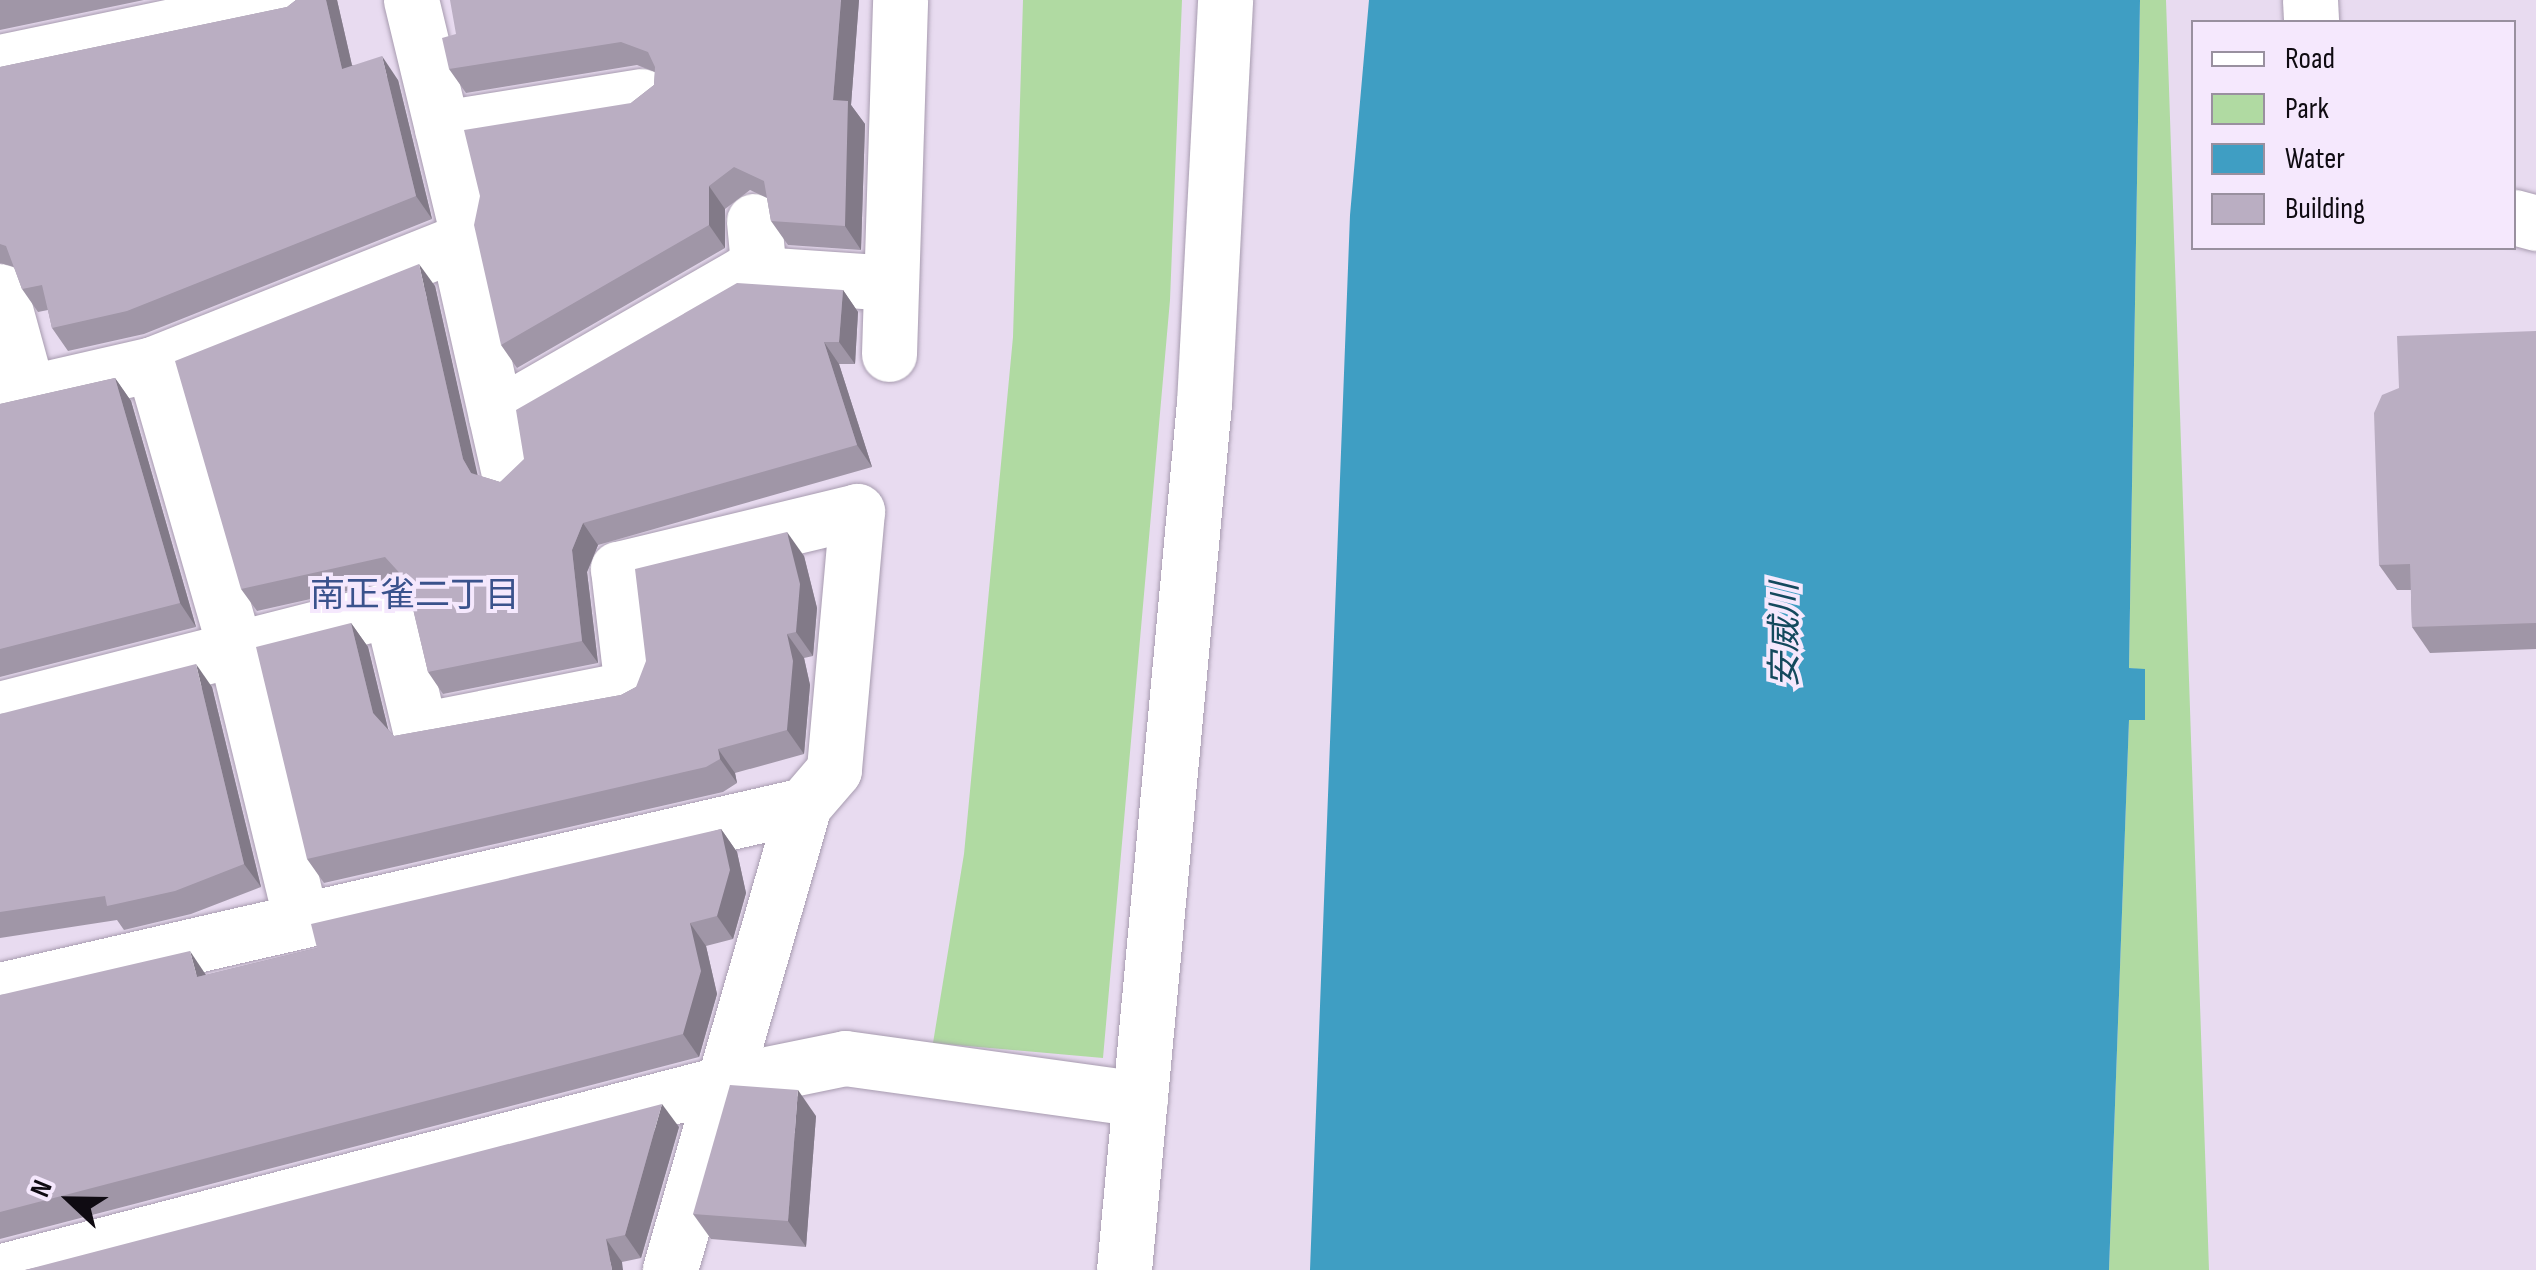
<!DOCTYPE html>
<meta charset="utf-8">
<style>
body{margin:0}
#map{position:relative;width:2536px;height:1270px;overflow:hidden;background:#e8dbf0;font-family:"Sofia Sans Condensed","Noto Sans JP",sans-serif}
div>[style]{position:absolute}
.green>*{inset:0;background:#b0daa2}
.water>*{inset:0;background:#3f9ec3}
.roads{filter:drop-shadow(0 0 2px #a79baf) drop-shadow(0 0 2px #a79baf)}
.minor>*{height:55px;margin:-27.5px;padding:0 27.5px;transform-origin:27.5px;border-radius:27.5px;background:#fff}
.wall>*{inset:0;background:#a096a7}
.shaded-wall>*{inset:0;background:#827a88}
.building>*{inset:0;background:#baaec2}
span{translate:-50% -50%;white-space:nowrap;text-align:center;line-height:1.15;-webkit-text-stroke:8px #f5e8fd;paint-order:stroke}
.neighbourhood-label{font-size:35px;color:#3a528c}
.water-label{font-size:35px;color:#14495d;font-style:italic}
.legend{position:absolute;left:2191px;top:20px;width:325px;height:230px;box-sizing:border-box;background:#f5e8fd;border:2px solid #99909f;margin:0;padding:12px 18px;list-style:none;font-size:30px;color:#0f0b12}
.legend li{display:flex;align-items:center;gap:20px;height:50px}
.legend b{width:50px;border:2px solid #99909f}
.north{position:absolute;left:20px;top:1150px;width:100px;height:100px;-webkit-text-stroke:8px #f5e8fd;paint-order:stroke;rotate:292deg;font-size:28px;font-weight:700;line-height:40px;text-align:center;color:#0f0b12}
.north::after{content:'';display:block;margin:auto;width:35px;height:45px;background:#0f0b12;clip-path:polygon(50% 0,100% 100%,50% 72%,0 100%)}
</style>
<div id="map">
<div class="green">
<i style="clip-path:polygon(1023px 0,1182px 0,1170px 300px,1103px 1058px,933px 1043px,964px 854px,1013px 337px)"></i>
<i style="clip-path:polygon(2140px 0,2166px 0,2209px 1270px,2109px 1270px,2129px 719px,2145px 719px,2144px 670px,2129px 668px)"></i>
</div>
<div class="water">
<i style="clip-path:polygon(1369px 0,2140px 0,2129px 668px,2145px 669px,2145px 720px,2129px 720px,2109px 1270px,1310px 1270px,1350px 215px)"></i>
</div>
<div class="roads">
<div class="minor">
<i style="left:411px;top:0;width:234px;rotate:76.4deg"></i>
<i style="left:466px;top:227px;width:18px;rotate:119deg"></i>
<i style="left:457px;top:243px;width:236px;rotate:77.3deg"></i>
<i style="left:2310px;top:0;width:22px;rotate:87deg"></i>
<i style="left:0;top:62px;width:303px;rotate:-11.8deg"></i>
<i style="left:442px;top:128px;width:202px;rotate:-9.1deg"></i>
<i style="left:2514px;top:217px;width:23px;rotate:15deg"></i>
<i style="left:754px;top:221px;width:53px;rotate:84.6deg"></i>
<i style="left:0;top:291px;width:106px;rotate:74.6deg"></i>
<i style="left:889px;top:354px;width:354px;rotate:-88.2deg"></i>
<i style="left:153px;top:364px;width:297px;rotate:73.9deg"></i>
<i style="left:235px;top:649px;width:279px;rotate:76.3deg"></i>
<i style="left:0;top:399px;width:157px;rotate:-12.9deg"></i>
<i style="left:153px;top:364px;width:327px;rotate:-21.7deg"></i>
<i style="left:496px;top:416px;width:287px;rotate:-29.9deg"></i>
<i style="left:745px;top:273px;width:146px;rotate:3.9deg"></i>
<i style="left:0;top:709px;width:404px;rotate:-14.3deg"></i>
<i style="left:391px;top:609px;width:124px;rotate:76.5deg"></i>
<i style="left:420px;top:730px;width:216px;rotate:-11.2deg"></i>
<i style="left:632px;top:688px;width:120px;rotate:-96.7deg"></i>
<i style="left:618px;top:569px;width:246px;rotate:-13.6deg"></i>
<i style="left:857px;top:511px;width:260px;rotate:95.1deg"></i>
<i style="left:834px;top:770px;width:46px;rotate:130.6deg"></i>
<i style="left:804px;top:805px;width:484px;rotate:106.1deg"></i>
<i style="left:0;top:990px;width:825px;rotate:-12.96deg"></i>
<i style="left:6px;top:1270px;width:746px;rotate:-14.6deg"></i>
<i style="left:728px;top:1082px;width:119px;rotate:-11.6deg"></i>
<i style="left:845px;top:1058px;width:298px;rotate:7.9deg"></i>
<i style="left:1124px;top:1270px;width:871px;rotate:-84.73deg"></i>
<i style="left:1204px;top:403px;width:404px;rotate:-87deg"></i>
</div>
</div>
<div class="wall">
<i style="clip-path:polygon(0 0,144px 0,0 30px)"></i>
<i style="clip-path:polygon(296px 0,337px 0,352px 65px,398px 80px,432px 219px,144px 334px,68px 351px,52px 328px,48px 310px,38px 312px,22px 289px,14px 267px,0 263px,0 67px,287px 7px)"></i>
<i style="clip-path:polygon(859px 0,851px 105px,865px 124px,861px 250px,788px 245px,771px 221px,767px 198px,750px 190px,725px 209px,725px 248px,517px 368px,501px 345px,631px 103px,654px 85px,655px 72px,637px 65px,466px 93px,449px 69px,456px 34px)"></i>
<i style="clip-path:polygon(435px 286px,477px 475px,500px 482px,843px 290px,858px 312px,855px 364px,839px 364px,872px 467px,598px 545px,587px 572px,598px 663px,443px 694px,428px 672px,408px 587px,400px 579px,257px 611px,241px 589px)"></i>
<i style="clip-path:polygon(2536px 331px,2536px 649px,2430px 653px,2412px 627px,2411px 590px,2397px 590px,2379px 565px)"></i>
<i style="clip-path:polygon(115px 378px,131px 401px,196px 627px,0 677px,0 404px)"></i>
<i style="clip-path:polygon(804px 556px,817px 608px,813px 656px,804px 658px,810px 685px,804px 754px,735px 773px,737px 783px,723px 792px,324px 883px,307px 859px,351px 623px,368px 647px,388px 729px,394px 736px,621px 695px,636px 687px)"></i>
<i style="clip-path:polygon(212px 687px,261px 887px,191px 914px,124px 930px,117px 920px,0 938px,0 714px)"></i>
<i style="clip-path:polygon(721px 829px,737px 852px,746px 893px,733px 939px,706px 946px,717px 994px,699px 1057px,0 1239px,0 995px,206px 975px,317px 948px)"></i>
<i style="clip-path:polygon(816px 1116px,806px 1247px,711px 1239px,693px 1214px)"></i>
<i style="clip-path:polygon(679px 1127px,641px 1258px,622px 1262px,25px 1270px)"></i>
</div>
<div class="shaded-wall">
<i style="clip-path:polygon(326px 0,337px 0,358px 92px,342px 69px)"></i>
<i style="clip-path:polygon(841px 0,859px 0,851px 105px,865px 124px,861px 250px,845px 226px,833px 100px)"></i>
<i style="clip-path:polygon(382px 56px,398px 80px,432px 219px,416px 196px)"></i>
<i style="clip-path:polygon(709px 186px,725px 209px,725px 248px,709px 225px)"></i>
<i style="clip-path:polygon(419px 264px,435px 286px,479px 481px,471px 473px,463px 459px)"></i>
<i style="clip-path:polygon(843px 290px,858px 312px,855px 364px,839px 342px)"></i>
<i style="clip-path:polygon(824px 342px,839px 364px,872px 467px,857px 445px)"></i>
<i style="clip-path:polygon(115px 378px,131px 401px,196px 627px,180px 603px)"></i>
<i style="clip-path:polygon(583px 523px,598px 545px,587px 572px,598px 663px,582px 641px,572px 550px)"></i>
<i style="clip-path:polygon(787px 532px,804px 556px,817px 608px,813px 656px,796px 632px)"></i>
<i style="clip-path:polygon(351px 623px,368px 647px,390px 737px,373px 713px)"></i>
<i style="clip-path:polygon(787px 634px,804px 658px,810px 685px,804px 754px,787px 730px)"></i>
<i style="clip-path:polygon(196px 664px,212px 687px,261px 887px,244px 864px)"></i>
<i style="clip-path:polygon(718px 749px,735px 773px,737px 783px,720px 759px)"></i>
<i style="clip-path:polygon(721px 829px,737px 852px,746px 893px,733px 939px,717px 916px)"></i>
<i style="clip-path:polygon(690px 923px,706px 946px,717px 994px,699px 1057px,683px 1034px)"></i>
<i style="clip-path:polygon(190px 951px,206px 975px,197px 977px)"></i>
<i style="clip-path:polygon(798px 1090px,816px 1116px,806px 1247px,788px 1221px)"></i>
<i style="clip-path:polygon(662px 1104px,679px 1127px,641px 1258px,625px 1235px)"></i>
<i style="clip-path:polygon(606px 1239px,622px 1262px,623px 1270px,612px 1270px)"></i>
</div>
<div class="building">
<i style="clip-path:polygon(296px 0,326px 0,342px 69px,382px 56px,416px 196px,127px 311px,52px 328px,42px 285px,22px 289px,6px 246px,0 244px,0 67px,287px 7px)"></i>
<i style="clip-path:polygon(450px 0,841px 0,833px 100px,848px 101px,845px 226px,771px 221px,764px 181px,734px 167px,709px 186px,709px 225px,501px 345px,474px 225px,480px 196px,464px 130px,631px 103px,654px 85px,655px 67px,648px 52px,621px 42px,449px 69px,442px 38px,456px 34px)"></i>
<i style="clip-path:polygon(419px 264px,463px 459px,471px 473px,500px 482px,524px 459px,516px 410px,737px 283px,843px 290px,839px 342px,824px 342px,857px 445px,583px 523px,572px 550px,582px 641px,428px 672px,406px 580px,385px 557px,241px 589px,175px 361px)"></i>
<i style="clip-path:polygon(2536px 331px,2536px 623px,2412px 627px,2410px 564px,2379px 565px,2374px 413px,2382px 395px,2399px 388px,2397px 336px)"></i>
<i style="clip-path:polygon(115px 378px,180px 603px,0 649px,0 404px)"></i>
<i style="clip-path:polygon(787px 532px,800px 584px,796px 632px,787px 634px,793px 661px,787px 730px,718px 749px,720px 759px,706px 767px,307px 859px,256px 647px,351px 623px,373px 713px,394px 736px,621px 695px,636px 687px,646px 661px,635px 569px)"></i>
<i style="clip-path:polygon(196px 664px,244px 864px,175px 891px,107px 906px,105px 896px,0 912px,0 714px)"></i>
<i style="clip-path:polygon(721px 829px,730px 870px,717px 916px,690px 923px,701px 971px,683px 1034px,0 1212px,0 995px,190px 951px,197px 977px,317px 948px,311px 924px)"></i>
<i style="clip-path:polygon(730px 1085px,798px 1090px,788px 1221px,693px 1214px)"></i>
<i style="clip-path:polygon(662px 1104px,625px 1235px,606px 1239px,612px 1270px,25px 1270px)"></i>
</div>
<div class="neighbourhood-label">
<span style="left:415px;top:596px">南正雀二丁目</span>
</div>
<div class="water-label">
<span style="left:1786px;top:635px;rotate:-90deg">安威川</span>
</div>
<ul class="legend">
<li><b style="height:12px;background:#fff"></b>Road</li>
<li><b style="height:28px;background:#b0daa2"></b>Park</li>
<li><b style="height:28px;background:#3f9ec3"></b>Water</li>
<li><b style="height:28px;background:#baaec2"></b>Building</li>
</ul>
<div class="north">N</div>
</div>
